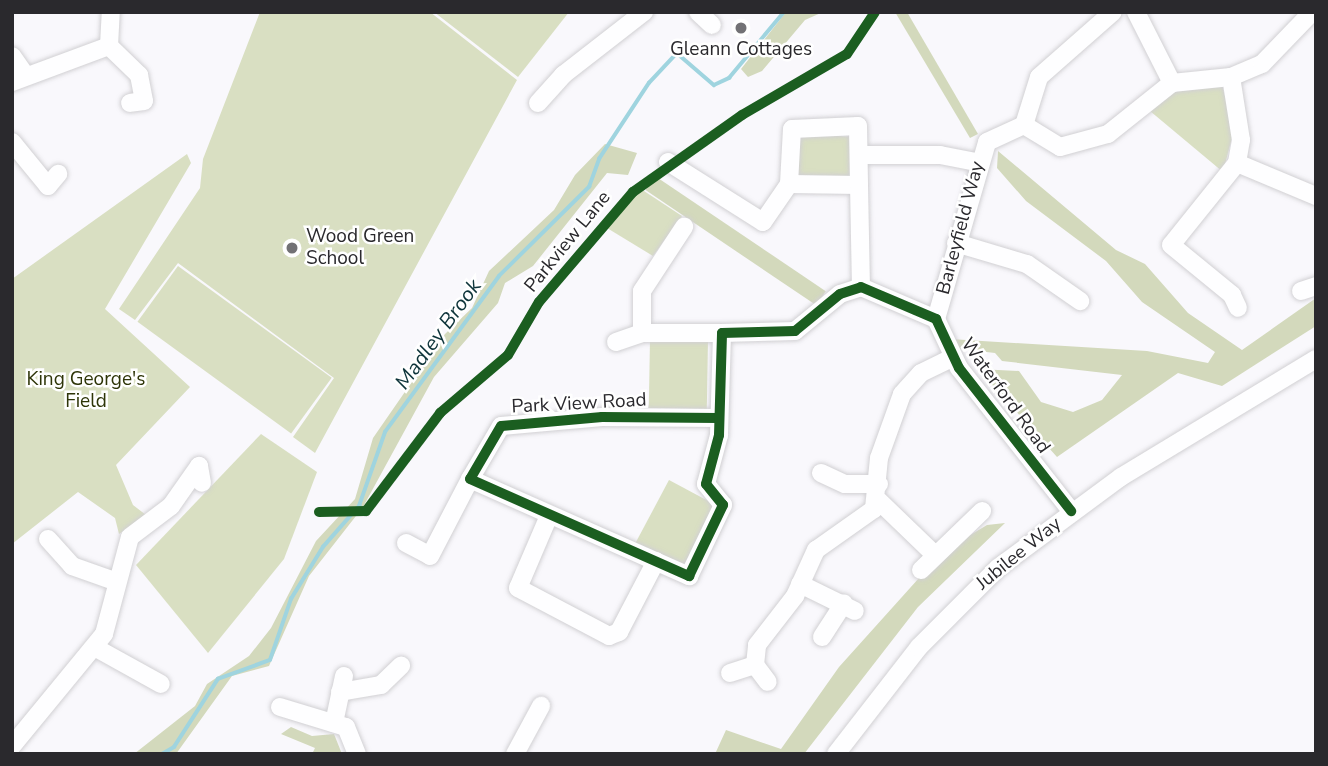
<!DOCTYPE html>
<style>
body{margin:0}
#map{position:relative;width:1328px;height:766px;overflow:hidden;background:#f9f8fc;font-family:"Nunito Sans",sans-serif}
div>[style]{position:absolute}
.green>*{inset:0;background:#d9dfc2;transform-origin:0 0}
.forest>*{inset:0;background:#d3d9bc;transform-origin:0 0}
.stream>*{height:3.5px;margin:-1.75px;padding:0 1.75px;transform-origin:1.75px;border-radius:1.75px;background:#9fd4df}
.roads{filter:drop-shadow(0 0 2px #d1d0d3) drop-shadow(0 0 2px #d1d0d3)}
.minor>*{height:18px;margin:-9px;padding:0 9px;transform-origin:9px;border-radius:9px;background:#fefeff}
.cycleway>*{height:10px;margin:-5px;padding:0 5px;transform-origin:5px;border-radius:5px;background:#1b5e20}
.dots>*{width:19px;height:19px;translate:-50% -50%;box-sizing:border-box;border:4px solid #fff;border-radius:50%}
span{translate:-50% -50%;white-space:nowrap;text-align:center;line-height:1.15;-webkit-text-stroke:5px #fff;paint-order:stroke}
.poi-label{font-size:19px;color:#2a292d}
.left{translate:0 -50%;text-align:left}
.street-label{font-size:19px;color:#2a292d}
.park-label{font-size:19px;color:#2e3508}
.water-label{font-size:21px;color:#0e343a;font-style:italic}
.frame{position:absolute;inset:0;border:14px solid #2a292d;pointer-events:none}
</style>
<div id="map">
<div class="green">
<i style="clip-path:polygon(260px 12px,430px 12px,517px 80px,315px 453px,293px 437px,334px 378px,178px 263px,135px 320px,119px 309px,200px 188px,203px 159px)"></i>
<i style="clip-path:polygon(434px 12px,569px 12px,518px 77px)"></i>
<i style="clip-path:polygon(1222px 85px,1234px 130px,1223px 172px,1150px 111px,1173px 89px)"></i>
<i style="left:796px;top:133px;width:57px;height:45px;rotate:4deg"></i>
<i style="clip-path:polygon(187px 154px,191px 163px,105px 309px,190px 387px,116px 465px,133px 505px,146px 515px,119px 534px,115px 518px,78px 492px,12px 544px,12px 279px)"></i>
<i style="clip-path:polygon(641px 189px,682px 216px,653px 256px,607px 228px)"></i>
<i style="left:178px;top:266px;width:190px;height:69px;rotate:36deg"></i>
<i style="left:650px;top:339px;width:58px;height:69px;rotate:1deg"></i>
<i style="clip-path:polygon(261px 434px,317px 472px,284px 559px,208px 653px,136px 565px)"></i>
<i style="left:669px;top:480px;width:53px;height:72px;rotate:28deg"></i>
</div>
<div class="forest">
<i style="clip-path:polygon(786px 12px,823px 12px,805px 20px,762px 71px,748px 77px,741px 69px)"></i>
<i style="clip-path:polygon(895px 12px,907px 12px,978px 134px,970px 138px)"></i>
<i style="clip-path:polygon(605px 144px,637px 153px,628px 175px,607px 173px,533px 266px,505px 283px,498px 303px,434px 377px,363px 507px,309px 576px,269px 666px,232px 676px,176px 754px,134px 754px,195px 706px,207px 684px,249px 656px,271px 628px,316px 541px,355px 499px,373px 438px,445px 334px,472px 308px,489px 271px,554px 210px,575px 175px)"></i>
<i style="clip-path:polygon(998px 151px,1116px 250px,1145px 264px,1188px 313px,1242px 350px,1316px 298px,1316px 326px,1222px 386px,1178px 373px,1057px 457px,978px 369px,1019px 371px,1041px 402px,1073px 412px,1102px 400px,1122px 375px,1002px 361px,995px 353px,953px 348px,950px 339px,1147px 351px,1208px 363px,1215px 352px,1142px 302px,1106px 261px,1026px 201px,997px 168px)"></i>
<i style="left:655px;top:176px;width:206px;height:17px;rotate:34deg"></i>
<i style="clip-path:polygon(1005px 523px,918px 607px,804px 754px,715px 754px,726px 730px,781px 749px,839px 667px,919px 578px,957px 543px,987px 525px)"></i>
<i style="clip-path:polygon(291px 727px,312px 736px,334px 734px,342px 754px,312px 754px,315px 748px,281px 734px)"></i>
</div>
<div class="stream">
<i style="left:162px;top:754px;width:14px;rotate:-30deg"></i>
<i style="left:174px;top:747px;width:81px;rotate:-57.1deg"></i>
<i style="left:218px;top:679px;width:55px;rotate:-20.1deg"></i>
<i style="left:270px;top:660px;width:65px;rotate:-71deg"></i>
<i style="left:291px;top:599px;width:61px;rotate:-58.4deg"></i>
<i style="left:323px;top:547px;width:55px;rotate:-48.7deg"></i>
<i style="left:359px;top:506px;width:78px;rotate:-70.6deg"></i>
<i style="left:385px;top:432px;width:193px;rotate:-53.8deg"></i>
<i style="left:499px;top:276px;width:127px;rotate:-44.7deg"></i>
<i style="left:589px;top:187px;width:30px;rotate:-70deg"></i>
<i style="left:599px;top:159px;width:91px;rotate:-56.7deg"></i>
<i style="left:649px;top:83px;width:41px;rotate:-47deg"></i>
<i style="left:677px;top:53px;width:49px;rotate:40.9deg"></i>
<i style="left:714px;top:85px;width:17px;rotate:-25deg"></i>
<i style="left:729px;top:78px;width:86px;rotate:-50.2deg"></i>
</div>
<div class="roads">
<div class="minor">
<i style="left:698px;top:12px;width:19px;rotate:43deg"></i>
<i style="left:1136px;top:12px;width:80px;rotate:63.1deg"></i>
<i style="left:109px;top:46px;width:42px;rotate:44deg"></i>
<i style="left:139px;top:75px;width:26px;rotate:79deg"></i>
<i style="left:144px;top:101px;width:14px;rotate:172deg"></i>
<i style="left:12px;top:56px;width:21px;rotate:55deg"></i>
<i style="left:1231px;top:77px;width:64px;rotate:81deg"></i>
<i style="left:1241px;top:140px;width:23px;rotate:100deg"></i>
<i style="left:1237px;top:163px;width:105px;rotate:128.8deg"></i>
<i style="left:1171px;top:245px;width:79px;rotate:39.3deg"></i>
<i style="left:1232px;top:295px;width:14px;rotate:65deg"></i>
<i style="left:12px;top:82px;width:103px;rotate:-20.4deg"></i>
<i style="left:109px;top:46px;width:34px;rotate:-87deg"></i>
<i style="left:538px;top:103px;width:38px;rotate:-48deg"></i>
<i style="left:563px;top:75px;width:103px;rotate:-37.9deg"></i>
<i style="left:1024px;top:125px;width:50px;rotate:-72.6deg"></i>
<i style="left:1039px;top:77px;width:98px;rotate:-41.3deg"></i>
<i style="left:12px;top:142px;width:57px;rotate:50.7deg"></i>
<i style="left:48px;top:186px;width:16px;rotate:-50deg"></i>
<i style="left:859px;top:155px;width:81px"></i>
<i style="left:940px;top:155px;width:38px;rotate:11deg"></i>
<i style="left:668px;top:162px;width:112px;rotate:32.3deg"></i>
<i style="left:763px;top:222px;width:46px;rotate:-55.6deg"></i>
<i style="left:789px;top:184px;width:70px;rotate:0.8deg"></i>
<i style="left:859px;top:185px;width:102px;rotate:88.9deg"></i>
<i style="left:1237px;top:163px;width:86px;rotate:22.7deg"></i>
<i style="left:789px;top:184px;width:55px;rotate:-86.9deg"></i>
<i style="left:792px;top:129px;width:66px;rotate:-2.6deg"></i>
<i style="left:858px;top:126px;width:59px;rotate:89deg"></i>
<i style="left:956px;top:243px;width:74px;rotate:16.5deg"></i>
<i style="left:1027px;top:264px;width:65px;rotate:34.9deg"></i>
<i style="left:1301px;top:291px;width:16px;rotate:-18deg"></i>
<i style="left:936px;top:319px;width:184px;rotate:-73.9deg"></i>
<i style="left:987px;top:142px;width:41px;rotate:-24.7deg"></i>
<i style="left:1024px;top:125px;width:42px;rotate:31.4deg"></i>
<i style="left:1060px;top:147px;width:50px;rotate:-15.2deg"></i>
<i style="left:1108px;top:134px;width:82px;rotate:-38.6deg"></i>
<i style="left:1172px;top:83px;width:59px;rotate:-5.8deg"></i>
<i style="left:1231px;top:77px;width:34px;rotate:-23deg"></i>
<i style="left:1262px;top:64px;width:72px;rotate:-46.1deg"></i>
<i style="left:642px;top:333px;width:42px;rotate:-90deg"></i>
<i style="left:642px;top:291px;width:77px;rotate:-56.7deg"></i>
<i style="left:616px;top:342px;width:28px;rotate:-19deg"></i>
<i style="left:642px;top:333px;width:80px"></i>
<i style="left:718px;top:418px;width:116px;rotate:-179.5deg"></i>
<i style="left:602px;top:417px;width:101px;rotate:174.9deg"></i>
<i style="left:501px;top:426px;width:61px;rotate:120.3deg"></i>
<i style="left:470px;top:479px;width:240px;rotate:23.9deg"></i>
<i style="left:689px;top:576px;width:79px;rotate:-64.4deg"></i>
<i style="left:723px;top:505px;width:27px;rotate:-129deg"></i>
<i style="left:706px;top:484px;width:51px;rotate:-75.1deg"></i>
<i style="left:719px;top:435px;width:102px;rotate:-88.3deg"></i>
<i style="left:722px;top:333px;width:73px;rotate:-1.6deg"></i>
<i style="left:795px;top:331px;width:58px;rotate:-39.4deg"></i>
<i style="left:840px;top:294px;width:22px;rotate:-18deg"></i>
<i style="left:861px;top:287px;width:82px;rotate:23.1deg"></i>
<i style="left:936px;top:319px;width:54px;rotate:64.9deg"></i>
<i style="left:959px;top:368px;width:182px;rotate:51.9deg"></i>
<i style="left:821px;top:473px;width:26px;rotate:25deg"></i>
<i style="left:845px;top:484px;width:34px"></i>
<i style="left:879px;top:501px;width:76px;rotate:43.9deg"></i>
<i style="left:548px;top:518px;width:76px;rotate:113.2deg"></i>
<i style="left:518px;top:588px;width:103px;rotate:27.8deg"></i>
<i style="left:609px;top:636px;width:11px;rotate:-22deg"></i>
<i style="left:619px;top:632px;width:80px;rotate:-62.5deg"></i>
<i style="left:48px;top:539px;width:36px;rotate:48deg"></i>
<i style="left:72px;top:566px;width:48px;rotate:19.6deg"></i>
<i style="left:406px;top:543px;width:27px;rotate:28deg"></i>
<i style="left:430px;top:556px;width:87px;rotate:-62.5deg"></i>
<i style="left:921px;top:570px;width:85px;rotate:-44deg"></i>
<i style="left:800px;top:584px;width:61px;rotate:26.1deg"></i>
<i style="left:822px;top:637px;width:40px;rotate:-57.1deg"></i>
<i style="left:96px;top:648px;width:74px;rotate:29deg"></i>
<i style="left:755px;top:665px;width:21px;rotate:53deg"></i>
<i style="left:730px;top:673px;width:26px;rotate:-18deg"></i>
<i style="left:755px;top:665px;width:20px;rotate:-84deg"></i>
<i style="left:757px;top:645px;width:62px;rotate:-52.2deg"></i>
<i style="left:795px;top:596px;width:51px;rotate:-65.5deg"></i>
<i style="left:816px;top:550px;width:71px;rotate:-35.3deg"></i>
<i style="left:874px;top:509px;width:51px;rotate:-84.4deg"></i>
<i style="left:879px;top:458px;width:68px;rotate:-70.2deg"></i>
<i style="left:902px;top:394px;width:28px;rotate:-48deg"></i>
<i style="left:921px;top:373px;width:34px;rotate:-26deg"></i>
<i style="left:340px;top:692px;width:42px;rotate:-9.7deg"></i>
<i style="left:381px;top:685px;width:28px;rotate:-44deg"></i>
<i style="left:280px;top:707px;width:69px;rotate:16.9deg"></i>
<i style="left:346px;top:727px;width:29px;rotate:68deg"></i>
<i style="left:334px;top:723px;width:48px;rotate:-78deg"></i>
<i style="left:12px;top:746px;width:145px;rotate:-50.6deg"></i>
<i style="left:104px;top:634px;width:100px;rotate:-75deg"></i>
<i style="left:130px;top:537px;width:51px;rotate:-37.1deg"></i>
<i style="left:171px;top:506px;width:49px;rotate:-55deg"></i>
<i style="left:199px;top:466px;width:17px;rotate:80deg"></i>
<i style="left:515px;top:754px;width:55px;rotate:-61.6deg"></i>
<i style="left:836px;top:754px;width:135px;rotate:-52.2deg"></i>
<i style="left:919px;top:647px;width:112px;rotate:-45deg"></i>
<i style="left:998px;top:568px;width:153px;rotate:-36.5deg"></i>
<i style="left:1121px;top:477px;width:228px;rotate:-31.2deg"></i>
</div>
</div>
<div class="cycleway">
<i style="left:718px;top:418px;width:116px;rotate:-179.5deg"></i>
<i style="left:602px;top:417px;width:101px;rotate:174.9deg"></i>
<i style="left:501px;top:426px;width:61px;rotate:120.3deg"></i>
<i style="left:470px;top:479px;width:240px;rotate:23.9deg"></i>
<i style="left:689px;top:576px;width:79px;rotate:-64.4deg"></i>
<i style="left:723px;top:505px;width:27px;rotate:-129deg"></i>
<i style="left:706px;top:484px;width:51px;rotate:-75.1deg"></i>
<i style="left:719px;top:435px;width:102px;rotate:-88.3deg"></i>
<i style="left:722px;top:333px;width:73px;rotate:-1.6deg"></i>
<i style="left:795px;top:331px;width:58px;rotate:-39.4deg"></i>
<i style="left:840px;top:294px;width:22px;rotate:-18deg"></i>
<i style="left:861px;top:287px;width:82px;rotate:23.1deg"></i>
<i style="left:936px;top:319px;width:54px;rotate:64.9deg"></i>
<i style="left:959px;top:368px;width:182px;rotate:51.9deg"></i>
<i style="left:319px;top:512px;width:47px;rotate:-1.2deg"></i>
<i style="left:366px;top:511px;width:123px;rotate:-52.9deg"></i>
<i style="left:440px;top:413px;width:89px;rotate:-40.5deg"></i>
<i style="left:508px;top:355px;width:61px;rotate:-59.7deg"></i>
<i style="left:539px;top:302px;width:145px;rotate:-49.5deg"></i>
<i style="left:633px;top:192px;width:133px;rotate:-35.2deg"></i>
<i style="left:742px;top:115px;width:121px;rotate:-30.2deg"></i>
<i style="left:847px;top:54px;width:50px;rotate:-56.3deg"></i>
</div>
<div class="dots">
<i style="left:741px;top:28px;background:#727175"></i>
<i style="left:292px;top:248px;background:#727175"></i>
</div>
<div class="poi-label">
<span style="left:741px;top:50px">Gleann Cottages</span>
<span class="left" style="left:306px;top:248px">Wood Green<br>School</span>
</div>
<div class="street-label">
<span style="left:961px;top:228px;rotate:-75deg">Barleyfield Way</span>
<span style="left:568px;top:242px;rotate:-51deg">Parkview Lane</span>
<span style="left:1005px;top:396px;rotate:54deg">Waterford Road</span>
<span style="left:579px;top:404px;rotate:-3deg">Park View Road</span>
<span style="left:1019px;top:554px;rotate:-39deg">Jubilee Way</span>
</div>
<div class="park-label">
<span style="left:86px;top:391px">King George's<br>Field</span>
</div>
<div class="water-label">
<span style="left:438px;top:334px;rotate:-54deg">Madley Brook</span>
</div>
<div class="frame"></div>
</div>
